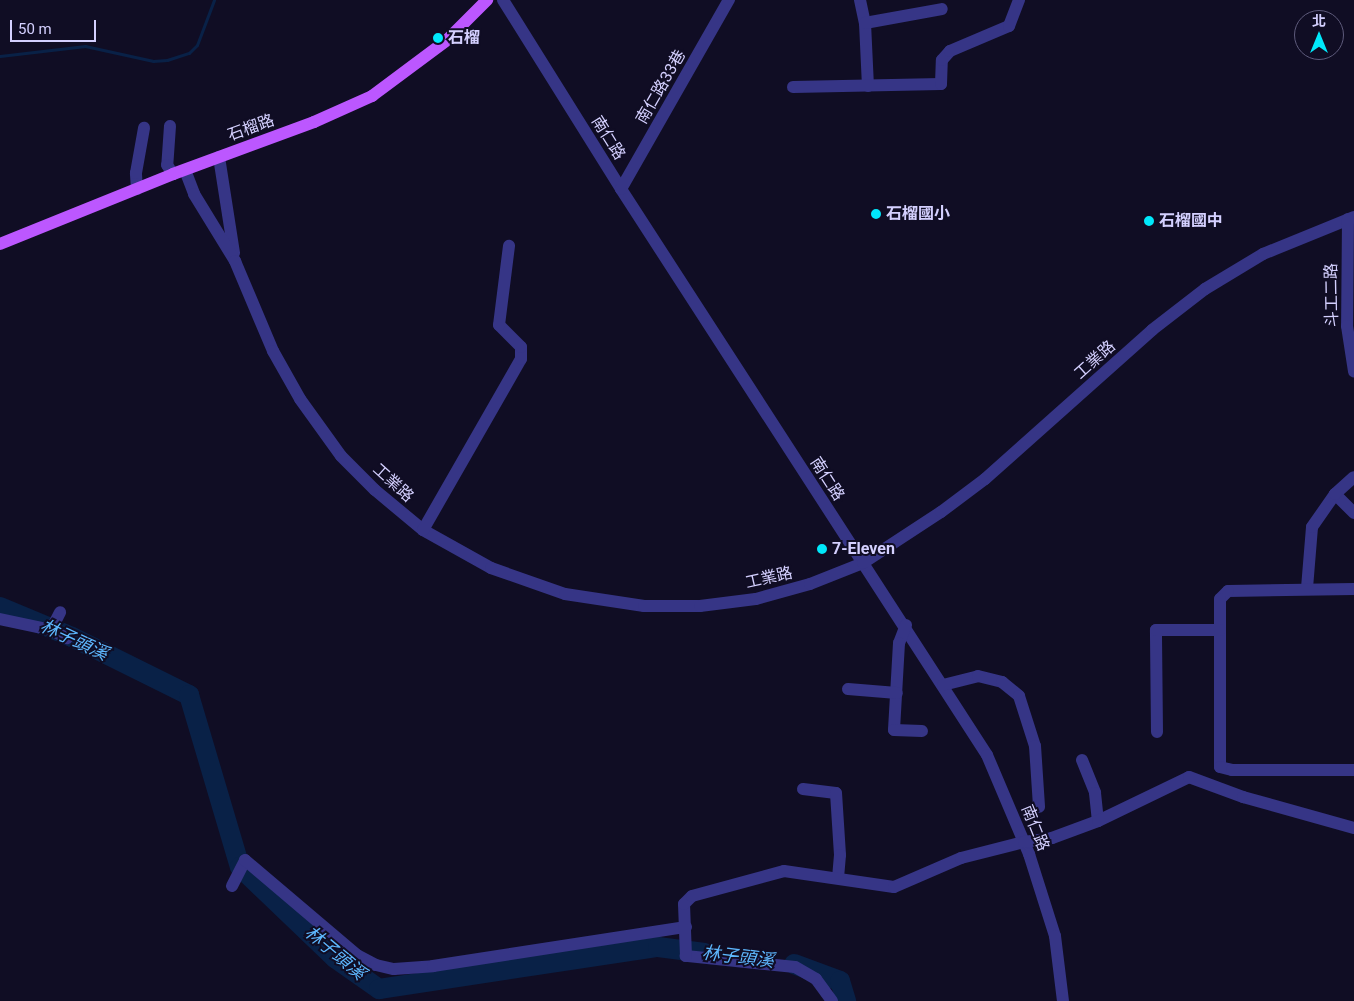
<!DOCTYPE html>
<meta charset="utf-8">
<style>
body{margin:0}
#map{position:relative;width:1354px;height:1001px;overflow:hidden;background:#100d24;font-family:Roboto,"Noto Sans TC",sans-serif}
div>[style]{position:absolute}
.stream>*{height:3px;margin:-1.5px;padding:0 1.5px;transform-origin:1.5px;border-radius:1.5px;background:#092147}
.river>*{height:20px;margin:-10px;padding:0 10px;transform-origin:10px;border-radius:10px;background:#092147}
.minor>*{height:12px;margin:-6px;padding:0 6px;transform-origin:6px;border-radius:6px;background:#363586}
.major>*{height:12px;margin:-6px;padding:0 6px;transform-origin:6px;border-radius:6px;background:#bc57ff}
.dots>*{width:14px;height:14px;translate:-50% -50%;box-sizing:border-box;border:2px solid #100d24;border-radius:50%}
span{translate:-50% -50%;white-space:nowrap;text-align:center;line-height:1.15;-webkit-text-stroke:4px #100d24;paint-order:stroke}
.poi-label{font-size:16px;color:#d4d0ff;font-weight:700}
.left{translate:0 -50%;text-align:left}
.street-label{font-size:16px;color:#d4d0ff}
.water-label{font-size:18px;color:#5eb8ff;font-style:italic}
.north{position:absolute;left:1294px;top:10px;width:50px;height:50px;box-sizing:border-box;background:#100d24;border:1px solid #5e5b7c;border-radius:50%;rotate:0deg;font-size:14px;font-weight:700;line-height:20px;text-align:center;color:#d4d0ff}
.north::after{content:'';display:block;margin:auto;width:18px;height:22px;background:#00e8fb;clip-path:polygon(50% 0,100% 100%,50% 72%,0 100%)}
.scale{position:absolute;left:10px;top:20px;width:86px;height:22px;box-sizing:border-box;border:2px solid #d4d0ff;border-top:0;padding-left:6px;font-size:15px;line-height:18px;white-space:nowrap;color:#d4d0ff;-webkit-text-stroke:4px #100d24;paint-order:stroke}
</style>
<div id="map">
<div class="stream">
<i style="left:0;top:56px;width:86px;rotate:-6.7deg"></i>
<i style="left:85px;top:46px;width:70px;rotate:12.4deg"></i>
<i style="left:153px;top:61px;width:14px;rotate:-4deg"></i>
<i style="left:167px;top:60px;width:23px;rotate:-18deg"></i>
<i style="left:189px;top:53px;width:11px;rotate:-45deg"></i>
<i style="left:197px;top:45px;width:48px;rotate:-69.3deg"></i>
</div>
<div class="river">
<i style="left:0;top:607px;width:78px;rotate:22.6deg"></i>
<i style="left:72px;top:637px;width:131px;rotate:26.4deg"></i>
<i style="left:189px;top:695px;width:179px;rotate:73.5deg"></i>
<i style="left:240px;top:867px;width:132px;rotate:43.8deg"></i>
<i style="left:335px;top:958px;width:54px;rotate:35.2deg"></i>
<i style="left:379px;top:989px;width:282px;rotate:-8.6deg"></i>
<i style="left:658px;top:947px;width:47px;rotate:7.3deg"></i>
<i style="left:794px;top:964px;width:49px;rotate:20.3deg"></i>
<i style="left:840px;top:981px;width:21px;rotate:73deg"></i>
</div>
<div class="minor">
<i style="left:503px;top:0;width:223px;rotate:58deg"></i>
<i style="left:621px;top:189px;width:674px;rotate:57.11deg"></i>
<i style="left:987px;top:755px;width:108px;rotate:67deg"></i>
<i style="left:1029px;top:854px;width:86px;rotate:72.4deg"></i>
<i style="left:1055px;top:936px;width:65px;rotate:83deg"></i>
<i style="left:860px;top:0;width:24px;rotate:78deg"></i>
<i style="left:865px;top:23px;width:63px;rotate:87.3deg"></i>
<i style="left:865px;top:23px;width:78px;rotate:-10.3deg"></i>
<i style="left:793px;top:87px;width:148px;rotate:-1.2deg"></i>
<i style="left:941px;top:84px;width:24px;rotate:-88deg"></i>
<i style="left:942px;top:60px;width:12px;rotate:-48deg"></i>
<i style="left:950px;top:51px;width:64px;rotate:-23deg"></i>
<i style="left:1009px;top:26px;width:28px;rotate:-69deg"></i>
<i style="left:170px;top:126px;width:39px;rotate:94deg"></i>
<i style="left:167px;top:165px;width:11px;rotate:56deg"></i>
<i style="left:219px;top:157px;width:97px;rotate:81.1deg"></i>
<i style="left:185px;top:170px;width:26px;rotate:69deg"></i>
<i style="left:194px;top:194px;width:79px;rotate:58.5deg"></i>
<i style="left:235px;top:261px;width:98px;rotate:67.1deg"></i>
<i style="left:273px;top:351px;width:55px;rotate:60.6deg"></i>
<i style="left:300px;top:399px;width:70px;rotate:54.3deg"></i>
<i style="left:341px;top:456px;width:48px;rotate:45deg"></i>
<i style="left:375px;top:490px;width:62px;rotate:39.8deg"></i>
<i style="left:423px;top:530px;width:78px;rotate:29.2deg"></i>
<i style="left:491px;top:568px;width:78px;rotate:19.4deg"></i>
<i style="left:565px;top:594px;width:80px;rotate:8.6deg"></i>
<i style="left:644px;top:606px;width:56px"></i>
<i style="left:700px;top:606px;width:56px;rotate:-7.1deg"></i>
<i style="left:756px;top:599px;width:56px;rotate:-15.5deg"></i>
<i style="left:810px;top:584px;width:57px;rotate:-21.6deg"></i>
<i style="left:863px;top:563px;width:93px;rotate:-33.2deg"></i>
<i style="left:941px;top:512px;width:55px;rotate:-36.9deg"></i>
<i style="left:985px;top:479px;width:224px;rotate:-41.7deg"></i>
<i style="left:1152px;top:330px;width:67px;rotate:-37.7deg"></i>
<i style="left:1205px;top:289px;width:68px;rotate:-31.1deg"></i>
<i style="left:1263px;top:254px;width:98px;rotate:-22.1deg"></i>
<i style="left:137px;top:189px;width:16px;rotate:-94deg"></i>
<i style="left:136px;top:173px;width:46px;rotate:-79.9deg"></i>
<i style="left:621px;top:189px;width:218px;rotate:-60.3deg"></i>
<i style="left:1348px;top:219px;width:107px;rotate:90.5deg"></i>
<i style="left:1347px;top:326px;width:46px;rotate:81.2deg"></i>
<i style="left:1335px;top:494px;width:27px;rotate:45deg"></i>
<i style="left:423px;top:530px;width:197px;rotate:-60.2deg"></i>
<i style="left:521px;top:359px;width:12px;rotate:-90deg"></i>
<i style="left:521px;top:347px;width:31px;rotate:-135deg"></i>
<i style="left:499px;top:325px;width:80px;rotate:-82.8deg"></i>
<i style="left:1307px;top:588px;width:61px;rotate:-85.3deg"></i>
<i style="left:1312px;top:527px;width:40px;rotate:-55.1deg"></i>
<i style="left:1335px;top:494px;width:25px;rotate:-42deg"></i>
<i style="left:1354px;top:589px;width:126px;rotate:179.1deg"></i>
<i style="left:1228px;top:591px;width:11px;rotate:135deg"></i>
<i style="left:1220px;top:599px;width:168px;rotate:90deg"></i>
<i style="left:1220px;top:767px;width:12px;rotate:14deg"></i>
<i style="left:1232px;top:770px;width:122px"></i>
<i style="left:0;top:619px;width:52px;rotate:12.2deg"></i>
<i style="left:51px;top:630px;width:18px;rotate:27deg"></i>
<i style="left:906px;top:625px;width:19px;rotate:111deg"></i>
<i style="left:899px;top:643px;width:87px;rotate:93.3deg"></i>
<i style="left:894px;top:730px;width:28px;rotate:2deg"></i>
<i style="left:51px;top:630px;width:20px;rotate:-63deg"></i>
<i style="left:943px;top:685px;width:36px;rotate:-14deg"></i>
<i style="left:978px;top:676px;width:25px;rotate:14deg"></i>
<i style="left:1002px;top:682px;width:22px;rotate:39deg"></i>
<i style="left:1019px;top:696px;width:52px;rotate:72.3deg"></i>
<i style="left:1035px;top:746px;width:61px;rotate:86.2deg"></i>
<i style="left:848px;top:689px;width:49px;rotate:4.7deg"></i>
<i style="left:1157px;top:732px;width:102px;rotate:-90.6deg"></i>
<i style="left:1156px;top:630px;width:64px"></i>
<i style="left:1082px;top:760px;width:35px;rotate:68deg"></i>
<i style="left:1095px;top:793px;width:28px;rotate:84deg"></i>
<i style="left:803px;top:789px;width:33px;rotate:7deg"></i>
<i style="left:836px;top:793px;width:62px;rotate:86.3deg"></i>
<i style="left:840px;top:855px;width:22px;rotate:95deg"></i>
<i style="left:232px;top:886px;width:29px;rotate:-63deg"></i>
<i style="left:245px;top:860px;width:147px;rotate:40.3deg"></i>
<i style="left:357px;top:955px;width:21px;rotate:28deg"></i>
<i style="left:376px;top:965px;width:18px;rotate:13deg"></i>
<i style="left:394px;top:969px;width:39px;rotate:-4deg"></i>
<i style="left:433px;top:966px;width:256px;rotate:-8.8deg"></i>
<i style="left:832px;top:1001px;width:27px;rotate:-126deg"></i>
<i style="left:816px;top:979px;width:24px;rotate:-150deg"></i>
<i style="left:795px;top:967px;width:110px;rotate:-174.2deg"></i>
<i style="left:686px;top:956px;width:52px;rotate:-92.2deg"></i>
<i style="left:684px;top:904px;width:11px;rotate:-45deg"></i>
<i style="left:692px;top:896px;width:95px;rotate:-15.2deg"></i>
<i style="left:784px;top:871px;width:111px;rotate:8.3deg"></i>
<i style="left:894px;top:887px;width:73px;rotate:-23.4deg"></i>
<i style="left:961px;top:858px;width:65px;rotate:-14.3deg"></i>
<i style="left:1024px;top:842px;width:28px;rotate:-8deg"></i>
<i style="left:1052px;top:838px;width:49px;rotate:-20.3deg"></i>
<i style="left:1098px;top:821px;width:101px;rotate:-25.8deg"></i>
<i style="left:1189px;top:777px;width:58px;rotate:20.3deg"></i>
<i style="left:1243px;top:797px;width:115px;rotate:15.6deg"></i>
</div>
<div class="major">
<i style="left:0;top:244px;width:187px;rotate:-22deg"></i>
<i style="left:173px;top:174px;width:150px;rotate:-20.2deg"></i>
<i style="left:314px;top:122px;width:64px;rotate:-24.1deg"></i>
<i style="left:372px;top:96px;width:94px;rotate:-36.7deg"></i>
<i style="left:447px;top:40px;width:57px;rotate:-45deg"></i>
</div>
<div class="dots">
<i style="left:438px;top:38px;background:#00e8fb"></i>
<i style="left:876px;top:214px;background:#00e8fb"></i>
<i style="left:1149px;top:221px;background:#00e8fb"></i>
<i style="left:822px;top:549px;background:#00e8fb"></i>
</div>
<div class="poi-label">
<span class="left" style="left:448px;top:38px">石榴</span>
<span class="left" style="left:886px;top:214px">石榴國小</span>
<span class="left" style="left:1159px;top:221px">石榴國中</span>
<span class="left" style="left:832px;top:549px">7-Eleven</span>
</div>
<div class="street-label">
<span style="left:661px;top:87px;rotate:-60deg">南仁路33巷</span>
<span style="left:251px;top:128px;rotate:-20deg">石榴路</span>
<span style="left:608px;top:138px;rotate:58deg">南仁路</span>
<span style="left:1332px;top:295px;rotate:-91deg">斗工二路</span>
<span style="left:1095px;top:360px;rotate:-42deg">工業路</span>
<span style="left:827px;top:479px;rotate:57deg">南仁路</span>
<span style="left:393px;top:483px;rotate:42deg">工業路</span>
<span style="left:769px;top:578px;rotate:-13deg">工業路</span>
<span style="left:1035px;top:828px;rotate:68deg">南仁路</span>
</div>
<div class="water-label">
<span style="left:74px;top:640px;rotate:25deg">林子頭溪</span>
<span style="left:335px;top:953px;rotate:40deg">林子頭溪</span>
<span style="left:738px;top:957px;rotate:7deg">林子頭溪</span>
</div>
<div class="north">北</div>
<div class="scale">50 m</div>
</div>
